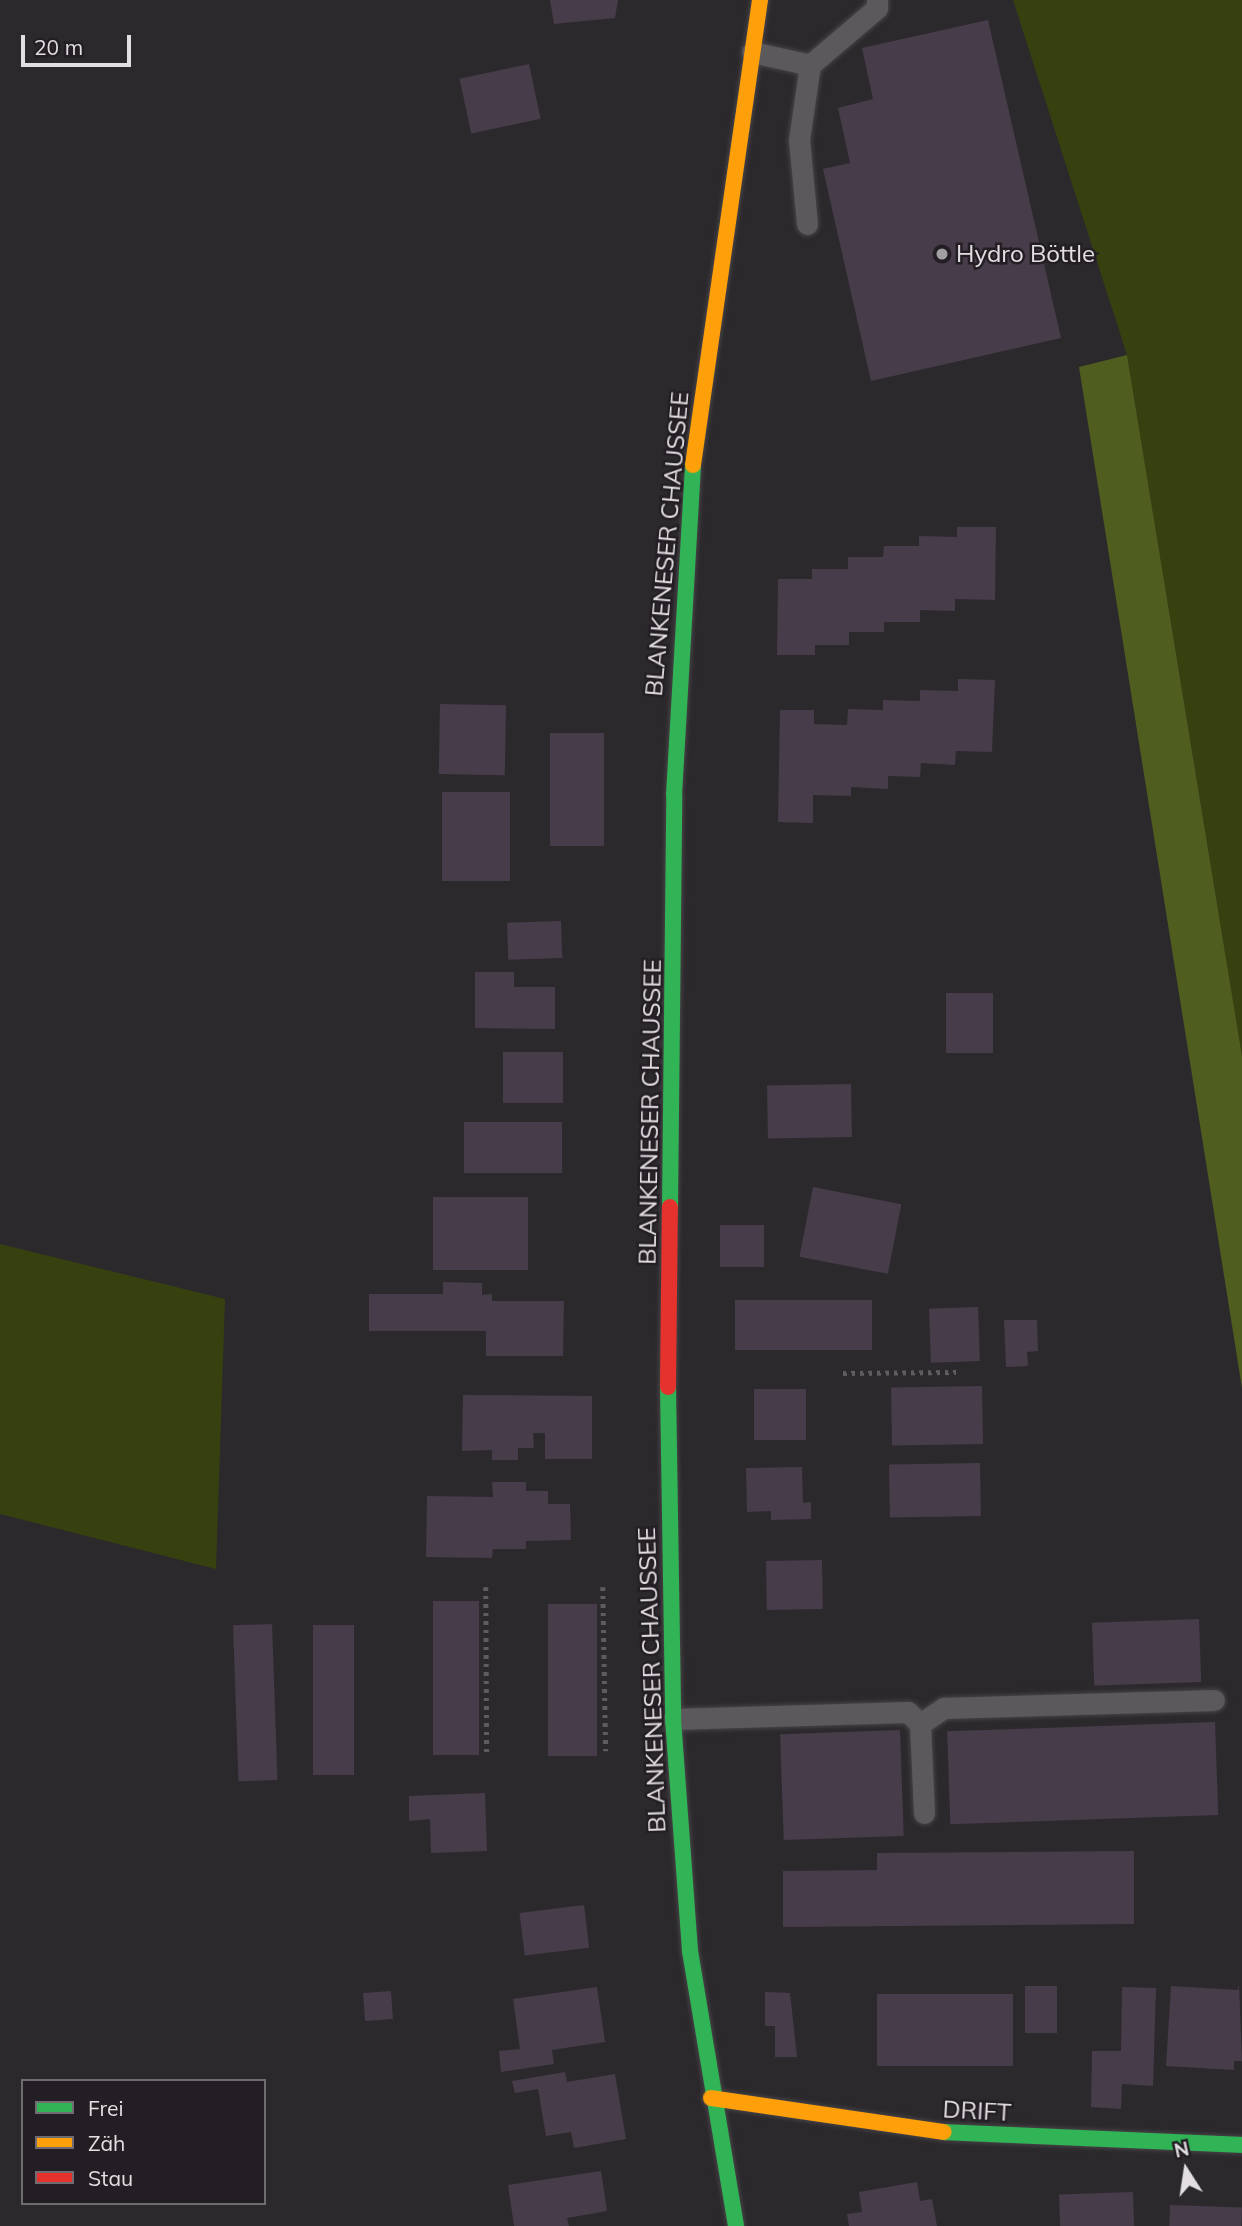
<!DOCTYPE html>
<meta charset="utf-8">
<style>
body{margin:0}
#map{position:relative;width:1242px;height:2226px;overflow:hidden;background:#2c292d;font-family:Mulish,sans-serif}
div>[style]{position:absolute}
.green>*{inset:0;background:#36410f}
.forest>*{inset:0;background:#4f5e1f}
.building>*{inset:0;background:#473c4a;transform-origin:0 0}
.path>*{height:4.5px;margin-top:-2.25px;transform-origin:0;background:repeating-linear-gradient(90deg,#5e5c5f 0 3.5px,transparent 0 8.5px)}
.roads{filter:drop-shadow(0 0 2px #464446) drop-shadow(0 0 2px #464446)}
.lane>*{height:21px;margin:-10.5px;padding:0 10.5px;transform-origin:10.5px;border-radius:10.5px;background:#5b595c}
.fast>*{height:16px;margin:-8px;padding:0 8px;transform-origin:8px;border-radius:8px;background:#30b455}
.slow>*{height:16px;margin:-8px;padding:0 8px;transform-origin:8px;border-radius:8px;background:#ff9f0a}
.jam>*{height:16px;margin:-8px;padding:0 8px;transform-origin:8px;border-radius:8px;background:#e5322d}
.dots>*{width:19px;height:19px;translate:-50% -50%;box-sizing:border-box;border:4px solid #231e24;border-radius:50%}
span{translate:-50% -50%;white-space:nowrap;text-align:center;line-height:1.15;-webkit-text-stroke:5px #231e24;paint-order:stroke}
.poi-label{font-size:24px;color:#e2dee2}
.left{translate:0 -50%;text-align:left}
.street-label{font-size:24px;color:#e2dee2}
.legend{position:absolute;left:21px;top:2079px;width:245px;height:126px;box-sizing:border-box;background:#231e24;border:2px solid #6f6b70;margin:0;padding:9px 12px;list-style:none;font-size:21px;color:#e2dee2}
.legend li{display:flex;align-items:center;gap:14px;height:35px}
.legend b{width:35px;border:2px solid #6f6b70}
.north{position:absolute;left:1151px;top:2135px;width:70px;height:70px;-webkit-text-stroke:5px #231e24;paint-order:stroke;rotate:348deg;font-size:19px;font-weight:700;line-height:28px;text-align:center;color:#e2dee2}
.north::after{content:'';display:block;margin:auto;width:24px;height:32px;background:#e2dee2;clip-path:polygon(50% 0,100% 100%,50% 72%,0 100%)}
.scale{position:absolute;left:21px;top:35px;width:110px;height:32px;box-sizing:border-box;border:4px solid #e2dee2;border-top:0;padding-left:9px;font-size:21px;line-height:24px;white-space:nowrap;color:#e2dee2;-webkit-text-stroke:5px #231e24;paint-order:stroke}
</style>
<div id="map">
<div class="green">
<i style="clip-path:polygon(1013px 0,1242px 0,1242px 1056px,1127px 355px)"></i>
<i style="clip-path:polygon(0 1244px,225px 1299px,216px 1569px,0 1514px)"></i>
</div>
<div class="forest">
<i style="clip-path:polygon(1127px 355px,1242px 1056px,1242px 1388px,1079px 367px)"></i>
</div>
<div class="building">
<i style="clip-path:polygon(550px 0,618px 0,615px 18px,554px 24px)"></i>
<i style="clip-path:polygon(988px 20px,1061px 338px,871px 381px,823px 169px,850px 163px,838px 108px,873px 99px,862px 48px)"></i>
<i style="left:529px;top:64px;width:56px;height:71px;rotate:78deg"></i>
<i style="clip-path:polygon(957px 527px,996px 527px,995px 600px,955px 599px,955px 611px,920px 610px,920px 622px,884px 622px,884px 632px,849px 632px,849px 645px,815px 645px,815px 655px,777px 655px,778px 579px,812px 579px,812px 569px,848px 569px,848px 557px,883px 557px,884px 546px,919px 546px,919px 536px,957px 537px)"></i>
<i style="clip-path:polygon(958px 679px,995px 680px,992px 752px,956px 751px,955px 765px,921px 763px,920px 777px,888px 776px,888px 789px,851px 787px,851px 796px,813px 795px,813px 823px,778px 822px,780px 710px,814px 710px,814px 724px,847px 725px,848px 709px,883px 710px,883px 700px,920px 701px,920px 690px,958px 691px)"></i>
<i style="left:440px;top:704px;width:66px;height:70px;rotate:1deg"></i>
<i style="left:550px;top:733px;width:54px;height:113px"></i>
<i style="left:442px;top:792px;width:68px;height:89px"></i>
<i style="left:561px;top:921px;width:37px;height:54px;rotate:88deg"></i>
<i style="clip-path:polygon(475px 972px,514px 972px,514px 987px,555px 987px,555px 1029px,475px 1028px)"></i>
<i style="left:946px;top:993px;width:47px;height:60px"></i>
<i style="left:563px;top:1052px;width:51px;height:60px;rotate:90deg"></i>
<i style="left:851px;top:1084px;width:53px;height:84px;rotate:89deg"></i>
<i style="left:464px;top:1122px;width:98px;height:51px"></i>
<i style="left:813px;top:1187px;width:90px;height:71px;rotate:11deg"></i>
<i style="left:433px;top:1197px;width:95px;height:73px"></i>
<i style="left:720px;top:1225px;width:44px;height:42px"></i>
<i style="clip-path:polygon(443px 1282px,482px 1283px,482px 1295px,492px 1294px,492px 1301px,564px 1301px,563px 1356px,486px 1356px,486px 1331px,369px 1331px,369px 1294px,443px 1294px)"></i>
<i style="left:872px;top:1300px;width:50px;height:137px;rotate:90deg"></i>
<i style="left:978px;top:1307px;width:54px;height:49px;rotate:88deg"></i>
<i style="clip-path:polygon(1004px 1320px,1037px 1320px,1038px 1351px,1027px 1352px,1028px 1366px,1006px 1367px)"></i>
<i style="left:982px;top:1386px;width:58px;height:91px;rotate:89deg"></i>
<i style="left:754px;top:1389px;width:52px;height:51px"></i>
<i style="clip-path:polygon(463px 1395px,592px 1396px,592px 1459px,545px 1459px,545px 1433px,533px 1433px,534px 1448px,518px 1448px,518px 1460px,492px 1460px,492px 1450px,462px 1451px)"></i>
<i style="left:980px;top:1463px;width:53px;height:91px;rotate:89deg"></i>
<i style="clip-path:polygon(802px 1467px,803px 1503px,811px 1502px,811px 1519px,771px 1520px,771px 1511px,747px 1512px,746px 1468px)"></i>
<i style="clip-path:polygon(492px 1482px,526px 1482px,526px 1491px,548px 1491px,548px 1504px,570px 1504px,571px 1540px,526px 1541px,526px 1549px,493px 1549px,492px 1558px,426px 1557px,427px 1496px,493px 1497px)"></i>
<i style="left:822px;top:1560px;width:49px;height:56px;rotate:89deg"></i>
<i style="left:433px;top:1601px;width:46px;height:154px"></i>
<i style="left:548px;top:1604px;width:49px;height:152px"></i>
<i style="left:1199px;top:1619px;width:63px;height:107px;rotate:88deg"></i>
<i style="left:272px;top:1624px;width:156px;height:39px;rotate:88deg"></i>
<i style="left:313px;top:1625px;width:41px;height:150px"></i>
<i style="left:1215px;top:1722px;width:93px;height:268px;rotate:88deg"></i>
<i style="left:900px;top:1730px;width:106px;height:120px;rotate:88deg"></i>
<i style="clip-path:polygon(485px 1793px,487px 1851px,431px 1853px,430px 1819px,409px 1821px,409px 1796px)"></i>
<i style="clip-path:polygon(1134px 1851px,1134px 1924px,783px 1927px,783px 1871px,877px 1870px,877px 1853px)"></i>
<i style="left:584px;top:1905px;width:43px;height:65px;rotate:83deg"></i>
<i style="clip-path:polygon(1239px 1984px,1242px 2061px,1234px 2061px,1234px 2070px,1166px 2066px,1171px 1986px,1238px 1990px)"></i>
<i style="left:1025px;top:1986px;width:32px;height:47px"></i>
<i style="clip-path:polygon(597px 1987px,605px 2042px,552px 2050px,554px 2064px,501px 2072px,499px 2051px,520px 2049px,513px 1999px)"></i>
<i style="clip-path:polygon(1122px 1987px,1156px 1988px,1153px 2086px,1122px 2084px,1121px 2109px,1091px 2107px,1092px 2051px,1121px 2051px)"></i>
<i style="left:391px;top:1991px;width:28px;height:28px;rotate:86deg"></i>
<i style="clip-path:polygon(765px 1992px,790px 1993px,797px 2057px,775px 2057px,775px 2026px,765px 2026px)"></i>
<i style="left:877px;top:1994px;width:136px;height:72px"></i>
<i style="clip-path:polygon(565px 2072px,567px 2082px,615px 2074px,626px 2139px,574px 2148px,571px 2132px,546px 2136px,538px 2089px,515px 2093px,512px 2081px)"></i>
<i style="clip-path:polygon(601px 2171px,607px 2211px,567px 2218px,569px 2226px,514px 2226px,508px 2185px)"></i>
<i style="clip-path:polygon(917px 2182px,920px 2201px,932px 2199px,937px 2226px,849px 2226px,847px 2214px,862px 2212px,859px 2192px)"></i>
<i style="left:1133px;top:2192px;width:34px;height:74px;rotate:88deg"></i>
<i style="left:1170px;top:2205px;width:72px;height:21px;rotate:2deg"></i>
</div>
<div class="path">
<i style="left:843px;top:1373px;width:113px;rotate:-0.5deg"></i>
<i style="left:486px;top:1587px;width:166px;rotate:89.7deg"></i>
<i style="left:603px;top:1587px;width:164px;rotate:89deg"></i>
</div>
<div class="roads">
<div class="lane">
<i style="left:752px;top:52px;width:59px;rotate:12.6deg"></i>
<i style="left:807px;top:224px;width:84px;rotate:-95.4deg"></i>
<i style="left:799px;top:140px;width:76px;rotate:-81.7deg"></i>
<i style="left:810px;top:65px;width:88px;rotate:-40.4deg"></i>
<i style="left:877px;top:8px;width:8px;rotate:-90deg"></i>
<i style="left:673px;top:1719px;width:235px;rotate:-1.7deg"></i>
<i style="left:908px;top:1712px;width:17px;rotate:45deg"></i>
<i style="left:920px;top:1724px;width:89px;rotate:87.4deg"></i>
<i style="left:920px;top:1724px;width:29px;rotate:-34deg"></i>
<i style="left:944px;top:1708px;width:270px;rotate:-1.7deg"></i>
</div>
<div class="fast">
<i style="left:670px;top:1207px;width:412px;rotate:-89.4deg"></i>
<i style="left:674px;top:795px;width:331px;rotate:-86.7deg"></i>
<i style="left:668px;top:1387px;width:332px;rotate:89.1deg"></i>
<i style="left:673px;top:1719px;width:233px;rotate:85.8deg"></i>
<i style="left:690px;top:1951px;width:279px;rotate:80.5deg"></i>
<i style="left:944px;top:2132px;width:298px;rotate:2.5deg"></i>
</div>
<div class="slow">
<i style="left:693px;top:465px;width:470px;rotate:-81.8deg"></i>
<i style="left:711px;top:2098px;width:235px;rotate:8.3deg"></i>
</div>
<div class="jam">
<i style="left:668px;top:1387px;width:180px;rotate:-89.4deg"></i>
</div>
</div>
<div class="dots">
<i style="left:942px;top:254px;background:#a29fa3"></i>
</div>
<div class="poi-label">
<span class="left" style="left:956px;top:254px">Hydro Böttle</span>
</div>
<div class="street-label">
<span style="left:667px;top:544px;rotate:-85deg">BLANKENESER CHAUSSEE</span>
<span style="left:650px;top:1112px;rotate:-89deg">BLANKENESER CHAUSSEE</span>
<span style="left:652px;top:1680px;rotate:-92deg">BLANKENESER CHAUSSEE</span>
<span style="left:977px;top:2111px;rotate:3deg">DRIFT</span>
</div>
<ul class="legend">
<li><b style="height:9px;background:#30b455"></b>Frei</li>
<li><b style="height:9px;background:#ff9f0a"></b>Zäh</li>
<li><b style="height:9px;background:#e5322d"></b>Stau</li>
</ul>
<div class="north">N</div>
<div class="scale">20 m</div>
</div>
